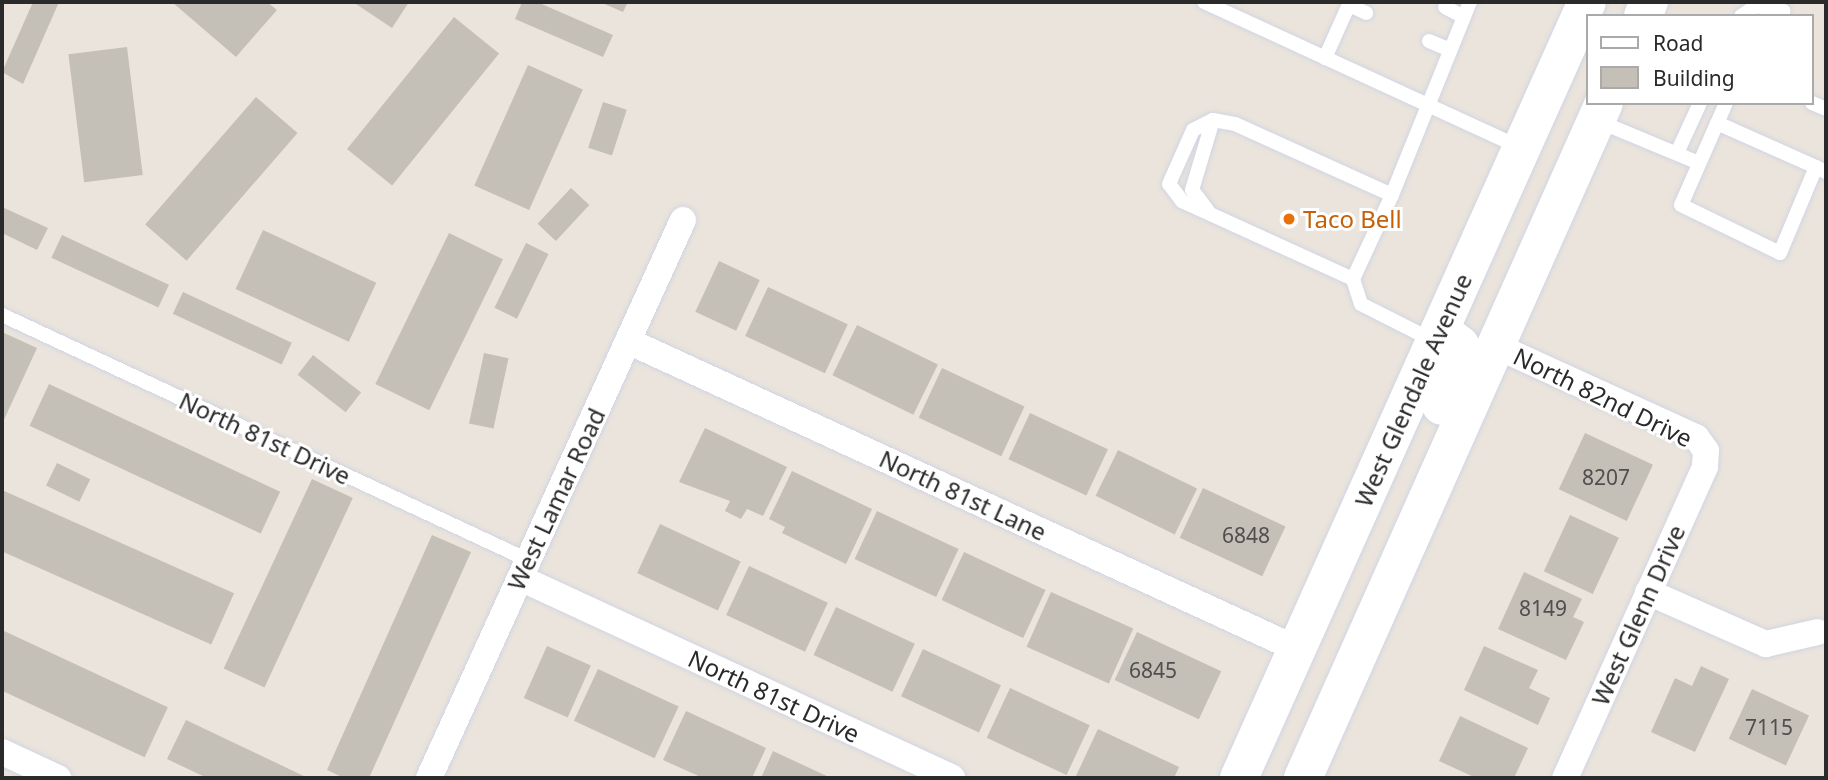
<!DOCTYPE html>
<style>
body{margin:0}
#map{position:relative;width:1828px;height:780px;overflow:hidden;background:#ebe4dc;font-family:"Noto Sans",sans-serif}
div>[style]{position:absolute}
.building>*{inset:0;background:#c4bfb7;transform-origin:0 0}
.roads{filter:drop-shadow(0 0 2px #d1d5e2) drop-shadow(0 0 2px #d1d5e2)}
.lane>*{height:14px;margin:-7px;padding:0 7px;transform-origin:7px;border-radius:7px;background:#fff}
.street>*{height:26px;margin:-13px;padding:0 13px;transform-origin:13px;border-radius:13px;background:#fff}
.secondary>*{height:38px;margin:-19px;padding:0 19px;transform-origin:19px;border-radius:19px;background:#fff}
.dots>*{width:19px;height:19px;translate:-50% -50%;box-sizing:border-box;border:4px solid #fff;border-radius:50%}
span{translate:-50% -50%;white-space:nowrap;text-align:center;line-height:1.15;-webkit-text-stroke:6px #fff;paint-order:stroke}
.number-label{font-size:21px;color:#504f4d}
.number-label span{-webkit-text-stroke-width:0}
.food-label{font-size:24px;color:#c56008}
.left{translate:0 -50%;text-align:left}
.street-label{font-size:24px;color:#2a2a2a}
.frame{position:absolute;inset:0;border:4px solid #2a2a2a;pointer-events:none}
.legend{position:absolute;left:1586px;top:14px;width:228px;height:91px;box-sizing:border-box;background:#fff;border:2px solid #aaa;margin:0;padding:9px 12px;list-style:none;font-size:21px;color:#2a2a2a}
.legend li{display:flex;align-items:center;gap:14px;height:35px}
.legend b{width:35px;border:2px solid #aaa}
</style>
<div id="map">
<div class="building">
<i style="clip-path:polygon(33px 2px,59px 2px,23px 84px,2px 72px)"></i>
<i style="clip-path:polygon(172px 2px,267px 2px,277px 10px,236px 57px)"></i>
<i style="clip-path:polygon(353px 2px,409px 2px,392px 28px)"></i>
<i style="clip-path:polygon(522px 2px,537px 2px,613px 35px,603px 57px,515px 19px)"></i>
<i style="clip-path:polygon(600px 2px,628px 2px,623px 12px)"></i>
<i style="left:454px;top:17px;width:58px;height:170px;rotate:39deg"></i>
<i style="left:127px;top:47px;width:129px;height:59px;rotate:83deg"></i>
<i style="left:528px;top:65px;width:60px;height:132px;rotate:24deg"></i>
<i style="left:256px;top:97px;width:55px;height:169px;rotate:41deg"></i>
<i style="left:603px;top:102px;width:25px;height:48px;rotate:18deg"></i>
<i style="left:571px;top:188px;width:25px;height:49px;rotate:43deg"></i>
<i style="clip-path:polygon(2px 207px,48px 228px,37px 250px,2px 233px)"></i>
<i style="left:263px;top:230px;width:125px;height:65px;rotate:25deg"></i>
<i style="left:449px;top:233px;width:60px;height:168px;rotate:26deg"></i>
<i style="left:62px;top:235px;width:118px;height:25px;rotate:25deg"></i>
<i style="left:526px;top:243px;width:25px;height:72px;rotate:26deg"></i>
<i style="left:719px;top:261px;width:45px;height:56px;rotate:25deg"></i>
<i style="left:768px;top:287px;width:88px;height:54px;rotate:25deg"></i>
<i style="left:183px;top:292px;width:120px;height:24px;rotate:25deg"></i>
<i style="left:857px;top:325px;width:90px;height:56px;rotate:26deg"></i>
<i style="clip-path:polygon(2px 332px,37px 348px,2px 424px)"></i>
<i style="left:484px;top:353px;width:25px;height:72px;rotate:12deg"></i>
<i style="left:313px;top:355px;width:61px;height:25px;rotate:38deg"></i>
<i style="left:942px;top:368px;width:91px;height:55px;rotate:25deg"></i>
<i style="left:49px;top:384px;width:255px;height:46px;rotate:25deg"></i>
<i style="left:1030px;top:413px;width:86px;height:51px;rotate:25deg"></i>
<i style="clip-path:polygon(705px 428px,787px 467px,763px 516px,747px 509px,741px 519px,725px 511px,730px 501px,679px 482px)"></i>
<i style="left:1585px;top:433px;width:75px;height:62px;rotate:25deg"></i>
<i style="left:1118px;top:450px;width:88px;height:51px;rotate:26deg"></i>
<i style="left:57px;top:463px;width:37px;height:25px;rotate:26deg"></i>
<i style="clip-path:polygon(792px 471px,872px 509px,846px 564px,782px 533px,785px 527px,769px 519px)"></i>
<i style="left:312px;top:479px;width:45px;height:209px;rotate:25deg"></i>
<i style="left:1203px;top:488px;width:91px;height:55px;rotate:25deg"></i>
<i style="left:2px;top:490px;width:254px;height:56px;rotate:24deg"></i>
<i style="left:877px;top:511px;width:90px;height:53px;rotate:25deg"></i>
<i style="left:1570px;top:515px;width:54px;height:62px;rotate:25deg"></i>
<i style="left:660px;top:524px;width:89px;height:54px;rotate:25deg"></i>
<i style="clip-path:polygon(432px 535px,471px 552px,369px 778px,344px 778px,327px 770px)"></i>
<i style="left:964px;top:552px;width:90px;height:53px;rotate:25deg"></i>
<i style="left:749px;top:566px;width:87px;height:54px;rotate:25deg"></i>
<i style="clip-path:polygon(1524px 572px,1582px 599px,1573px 617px,1584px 622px,1566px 660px,1498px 629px)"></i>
<i style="left:1051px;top:592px;width:90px;height:60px;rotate:24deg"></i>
<i style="left:836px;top:607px;width:87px;height:53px;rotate:25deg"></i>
<i style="left:2px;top:630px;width:183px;height:55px;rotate:25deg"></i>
<i style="left:1137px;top:632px;width:93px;height:53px;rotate:25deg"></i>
<i style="left:547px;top:646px;width:48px;height:57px;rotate:24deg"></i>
<i style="clip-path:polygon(1484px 646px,1538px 670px,1529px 688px,1550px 698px,1538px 725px,1464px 690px)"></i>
<i style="left:923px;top:649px;width:86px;height:52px;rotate:25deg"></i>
<i style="clip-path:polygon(1701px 666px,1729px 679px,1695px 752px,1651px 732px,1675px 678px,1692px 686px)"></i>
<i style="left:598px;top:669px;width:89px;height:57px;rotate:25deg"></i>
<i style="left:1010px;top:688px;width:88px;height:55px;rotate:25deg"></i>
<i style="left:1752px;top:689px;width:63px;height:55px;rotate:25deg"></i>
<i style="clip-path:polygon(686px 711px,766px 748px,752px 778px,703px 778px,663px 760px)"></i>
<i style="clip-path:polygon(1460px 716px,1528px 748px,1514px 778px,1476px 778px,1439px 761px)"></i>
<i style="clip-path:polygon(186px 720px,308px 778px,207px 778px,167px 759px)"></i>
<i style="clip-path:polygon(1098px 729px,1179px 767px,1174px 778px,1075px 778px)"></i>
<i style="clip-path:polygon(773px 751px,831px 778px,761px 778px)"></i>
</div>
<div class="roads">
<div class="lane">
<i style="left:1204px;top:2px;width:349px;rotate:24.7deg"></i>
<i style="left:1349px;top:5px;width:19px;rotate:25deg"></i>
<i style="left:1445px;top:7px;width:21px;rotate:28deg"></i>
<i style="left:1741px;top:16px;width:18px;rotate:-34deg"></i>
<i style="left:1756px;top:6px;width:28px;rotate:10deg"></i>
<i style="left:1429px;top:41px;width:23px;rotate:23deg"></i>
<i style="left:1325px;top:58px;width:61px;rotate:-65.9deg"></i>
<i style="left:1726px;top:103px;width:111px;rotate:113.8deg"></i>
<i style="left:1681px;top:205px;width:110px;rotate:25.9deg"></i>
<i style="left:1780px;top:253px;width:93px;rotate:-67.3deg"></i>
<i style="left:1816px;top:167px;width:11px;rotate:27deg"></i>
<i style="left:1812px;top:103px;width:15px;rotate:23deg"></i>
<i style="left:1598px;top:121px;width:109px;rotate:22.6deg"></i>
<i style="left:1717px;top:123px;width:108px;rotate:24deg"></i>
<i style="left:1677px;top:153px;width:55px;rotate:-65.3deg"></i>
<i style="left:1208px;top:211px;width:26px;rotate:-127deg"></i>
<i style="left:1192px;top:190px;width:73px;rotate:-73.3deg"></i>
<i style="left:1353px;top:279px;width:188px;rotate:-155.5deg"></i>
<i style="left:1182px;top:201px;width:21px;rotate:-127deg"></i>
<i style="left:1169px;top:184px;width:59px;rotate:-66deg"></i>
<i style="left:1193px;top:130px;width:22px;rotate:-27deg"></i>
<i style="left:1213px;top:120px;width:22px;rotate:10deg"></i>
<i style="left:1235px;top:124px;width:172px;rotate:24.3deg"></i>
<i style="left:2px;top:315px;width:580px;rotate:24.98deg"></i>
<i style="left:1434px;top:341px;width:82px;rotate:-153.1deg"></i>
<i style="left:1361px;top:304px;width:26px;rotate:-108deg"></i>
<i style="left:1353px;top:279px;width:93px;rotate:-65.1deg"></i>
<i style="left:1392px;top:195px;width:208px;rotate:-68deg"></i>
</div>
<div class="street">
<i style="left:628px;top:341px;width:736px;rotate:24.72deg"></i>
<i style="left:1496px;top:346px;width:220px;rotate:24.5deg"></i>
<i style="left:1696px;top:437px;width:17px;rotate:54deg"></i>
<i style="left:1706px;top:451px;width:16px;rotate:94deg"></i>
<i style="left:1705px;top:467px;width:341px;rotate:114.2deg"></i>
<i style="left:520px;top:578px;width:476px;rotate:24.8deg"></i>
<i style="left:1648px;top:592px;width:129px;rotate:23.8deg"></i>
<i style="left:1766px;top:644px;width:53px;rotate:-13deg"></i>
<i style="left:2px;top:752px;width:62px;rotate:24.9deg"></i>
<i style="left:429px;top:778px;width:613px;rotate:-65.53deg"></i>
</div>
<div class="secondary">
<i style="left:1643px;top:16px;width:15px;rotate:-67deg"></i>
<i style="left:1440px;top:330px;width:25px;rotate:37deg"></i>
<i style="left:1460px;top:345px;width:9px;rotate:69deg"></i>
<i style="left:1463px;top:353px;width:57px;rotate:112.5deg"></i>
<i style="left:1239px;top:778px;width:850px;rotate:-65.85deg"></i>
<i style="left:1303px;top:778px;width:739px;rotate:-65.97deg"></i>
</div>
</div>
<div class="dots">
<i style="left:1289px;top:219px;background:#e8710a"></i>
</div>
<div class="number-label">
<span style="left:1606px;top:477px">8207</span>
<span style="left:1246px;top:535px">6848</span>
<span style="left:1543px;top:608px">8149</span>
<span style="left:1153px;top:670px">6845</span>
<span style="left:1769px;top:727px">7115</span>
</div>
<div class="food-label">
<span class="left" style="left:1303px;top:219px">Taco Bell</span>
</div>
<div class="street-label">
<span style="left:1413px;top:390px;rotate:-66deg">West Glendale Avenue</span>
<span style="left:1603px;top:397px;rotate:26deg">North 82nd Drive</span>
<span style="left:265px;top:438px;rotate:25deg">North 81st Drive</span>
<span style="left:963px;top:495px;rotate:25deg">North 81st Lane</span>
<span style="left:556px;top:499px;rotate:-65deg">West Lamar Road</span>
<span style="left:1638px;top:615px;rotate:-66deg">West Glenn Drive</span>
<span style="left:774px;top:696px;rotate:25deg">North 81st Drive</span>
</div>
<div class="frame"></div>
<ul class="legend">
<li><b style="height:9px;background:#fff"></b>Road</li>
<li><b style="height:19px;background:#c4bfb7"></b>Building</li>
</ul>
</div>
